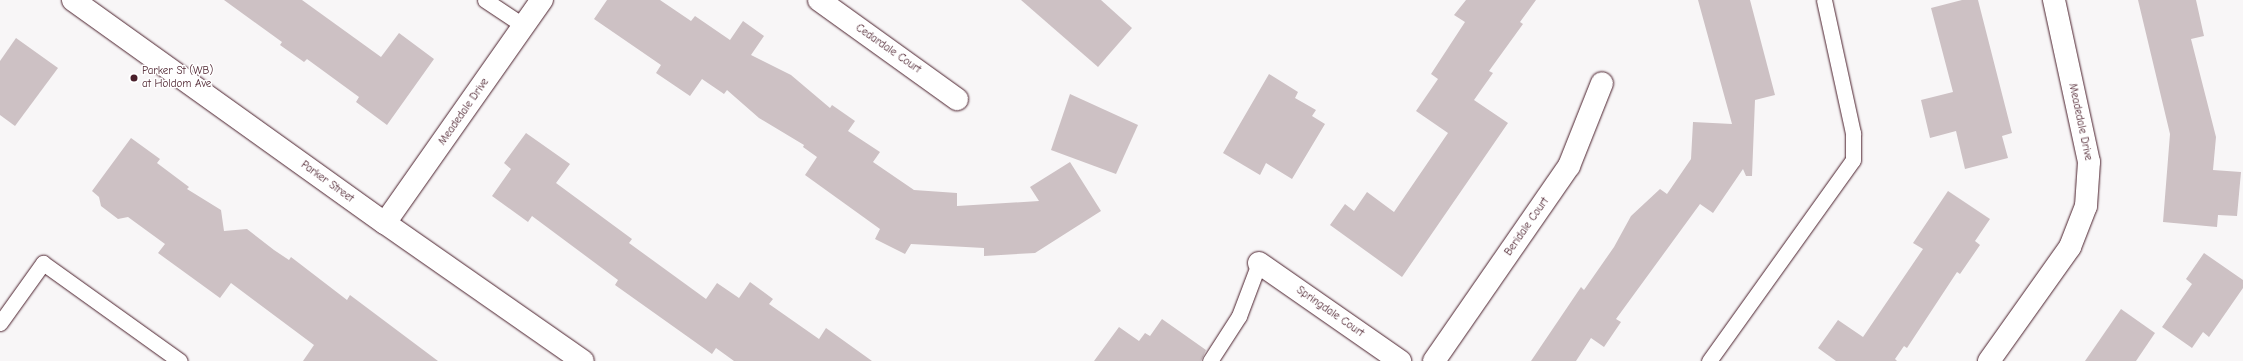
<!DOCTYPE html>
<style>
body{margin:0}
#map{position:relative;width:2243px;height:361px;overflow:hidden;background:#f8f6f7;font-family:"Comic Neue",sans-serif}
div>[style]{position:absolute}
.building>*{inset:0;background:#cdc1c4}
.roads{filter:drop-shadow(0 0 1px #4a1f2b) drop-shadow(0 0 1px #4a1f2b)}
.service>*{height:15px;margin:-7.5px;padding:0 7.5px;transform-origin:7.5px;border-radius:7.5px;background:#fff}
.minor>*{height:22px;margin:-11px;padding:0 11px;transform-origin:11px;border-radius:11px;background:#fff}
.tertiary>*{height:22px;margin:-11px;padding:0 11px;transform-origin:11px;border-radius:11px;background:#fff}
.dots>*{width:11px;height:11px;translate:-50% -50%;box-sizing:border-box;border:2px solid #fff;border-radius:50%}
span{translate:-50% -50%;white-space:nowrap;text-align:center;line-height:1.15;-webkit-text-stroke:3px #fff;paint-order:stroke}
.street-label{font-size:11px;color:#4a1f2b}
.poi-label{font-size:11px;color:#4a1f2b}
.left{translate:0 -50%;text-align:left}
</style>
<div id="map">
<div class="building">
<i style="clip-path:polygon(224px 0,302px 0,381px 57px,399px 33px,434px 59px,387px 125px,356px 102px,359px 97px,307px 59px,304px 62px,280px 45px,282px 42px)"></i>
<i style="clip-path:polygon(607px 0,660px 0,691px 21px,695px 16px,730px 40px,743px 21px,764px 36px,751px 55px,791px 75px,830px 108px,832px 105px,855px 121px,848px 131px,880px 152px,873px 162px,914px 190px,957px 193px,957px 206px,1039px 201px,1030px 187px,1070px 162px,1101px 211px,1035px 253px,984px 256px,984px 248px,911px 244px,905px 254px,875px 239px,880px 229px,805px 175px,817px 157px,803px 147px,804px 145px,759px 118px,727px 90px,724px 94px,702px 79px,690px 96px,656px 73px,661px 65px,594px 19px)"></i>
<i style="clip-path:polygon(1021px 0,1101px 0,1132px 28px,1098px 67px)"></i>
<i style="clip-path:polygon(1466px 0,1536px 0,1520px 22px,1523px 24px,1489px 71px,1493px 73px,1474px 100px,1508px 123px,1402px 277px,1330px 225px,1345px 204px,1354px 211px,1367px 192px,1394px 212px,1448px 133px,1416px 111px,1438px 79px,1431px 74px,1465px 22px,1454px 15px)"></i>
<i style="clip-path:polygon(1698px 0,1750px 0,1775px 95px,1755px 100px,1752px 176px,1746px 176px,1743px 169px,1713px 213px,1700px 204px,1616px 319px,1621px 322px,1604px 347px,1591px 338px,1576px 361px,1531px 361px,1581px 287px,1584px 290px,1614px 247px,1631px 216px,1660px 189px,1667px 194px,1691px 159px,1693px 122px,1732px 124px)"></i>
<i style="clip-path:polygon(1962px 0,1978px 0,2012px 133px,2002px 136px,2008px 158px,1965px 169px,1956px 131px,1930px 138px,1921px 100px,1953px 92px,1931px 8px)"></i>
<i style="clip-path:polygon(2138px 0,2196px 0,2204px 36px,2191px 39px,2216px 137px,2213px 170px,2241px 172px,2237px 216px,2218px 215px,2217px 227px,2163px 222px,2170px 134px)"></i>
<i style="clip-path:polygon(16px 38px,58px 68px,15px 126px,0 115px,0 61px)"></i>
<i style="clip-path:polygon(1269px 74px,1298px 92px,1295px 98px,1316px 110px,1312px 116px,1325px 124px,1292px 179px,1266px 163px,1260px 175px,1223px 153px)"></i>
<i style="clip-path:polygon(1070px 94px,1138px 125px,1116px 174px,1051px 150px)"></i>
<i style="clip-path:polygon(526px 133px,570px 164px,556px 183px,632px 239px,629px 243px,706px 299px,717px 283px,739px 298px,750px 282px,773px 299px,769px 304px,819px 339px,826px 328px,872px 361px,734px 361px,716px 348px,712px 354px,615px 285px,618px 280px,532px 216px,528px 222px,492px 196px,511px 169px,504px 163px)"></i>
<i style="clip-path:polygon(131px 138px,160px 159px,157px 163px,189px 187px,187px 189px,221px 210px,224px 231px,247px 229px,274px 250px,289px 260px,291px 257px,347px 300px,350px 295px,438px 361px,303px 361px,314px 345px,231px 283px,220px 298px,158px 253px,165px 244px,128px 217px,118px 219px,101px 206px,99px 197px,92px 191px)"></i>
<i style="clip-path:polygon(1948px 191px,1990px 219px,1975px 241px,1980px 245px,1960px 274px,1957px 272px,1907px 348px,1904px 346px,1895px 359px,1897px 361px,1836px 361px,1818px 348px,1838px 320px,1863px 337px,1923px 249px,1913px 243px)"></i>
<i style="clip-path:polygon(2204px 253px,2243px 280px,2243px 288px,2209px 337px,2203px 332px,2192px 348px,2162px 327px,2192px 284px,2186px 279px)"></i>
<i style="clip-path:polygon(2121px 309px,2155px 333px,2136px 361px,2085px 361px)"></i>
<i style="clip-path:polygon(1162px 319px,1206px 350px,1201px 361px,1094px 361px,1119px 327px,1139px 341px,1145px 333px,1150px 336px)"></i>
</div>
<div class="roads">
<div class="service">
<i style="left:485px;top:0;width:47px;rotate:33.7deg"></i>
<i style="left:0;top:323px;width:74px;rotate:-54.4deg"></i>
<i style="left:43px;top:263px;width:168px;rotate:35.6deg"></i>
<i style="left:1210px;top:361px;width:54px;rotate:-57.2deg"></i>
<i style="left:1239px;top:316px;width:57px;rotate:-69.3deg"></i>
<i style="left:1709px;top:361px;width:247px;rotate:-54.4deg"></i>
<i style="left:1853px;top:160px;width:27px;rotate:-90deg"></i>
<i style="left:1853px;top:133px;width:136px;rotate:-102.3deg"></i>
</div>
<div class="minor">
<i style="left:819px;top:0;width:170px;rotate:35.7deg"></i>
<i style="left:385px;top:223px;width:273px;rotate:-54.9deg"></i>
<i style="left:1259px;top:263px;width:172px;rotate:34.8deg"></i>
<i style="left:1434px;top:361px;width:237px;rotate:-55.3deg"></i>
<i style="left:1569px;top:166px;width:89px;rotate:-68.3deg"></i>
<i style="left:1989px;top:361px;width:140px;rotate:-54.6deg"></i>
<i style="left:2070px;top:247px;width:44px;rotate:-68.7deg"></i>
<i style="left:2086px;top:206px;width:44px;rotate:-86.1deg"></i>
<i style="left:2089px;top:162px;width:166px;rotate:-102.2deg"></i>
</div>
<div class="tertiary">
<i style="left:73px;top:0;width:384px;rotate:35.6deg"></i>
<i style="left:385px;top:223px;width:241px;rotate:34.9deg"></i>
</div>
</div>
<div class="dots">
<i style="left:134px;top:78px;background:#4a1f2b"></i>
</div>
<div class="street-label">
<span style="left:888px;top:49px;rotate:35deg">Cedardale Court</span>
<span style="left:464px;top:112px;rotate:-55deg">Meadedale Drive</span>
<span style="left:2080px;top:122px;rotate:78deg">Meadedale Drive</span>
<span style="left:327px;top:182px;rotate:36deg">Parker Street</span>
<span style="left:1527px;top:227px;rotate:-55deg">Beridale Court</span>
<span style="left:1330px;top:312px;rotate:35deg">Springdale Court</span>
</div>
<div class="poi-label">
<span class="left" style="left:142px;top:78px">Parker St (WB)<br>at Holdom Ave</span>
</div>
</div>
